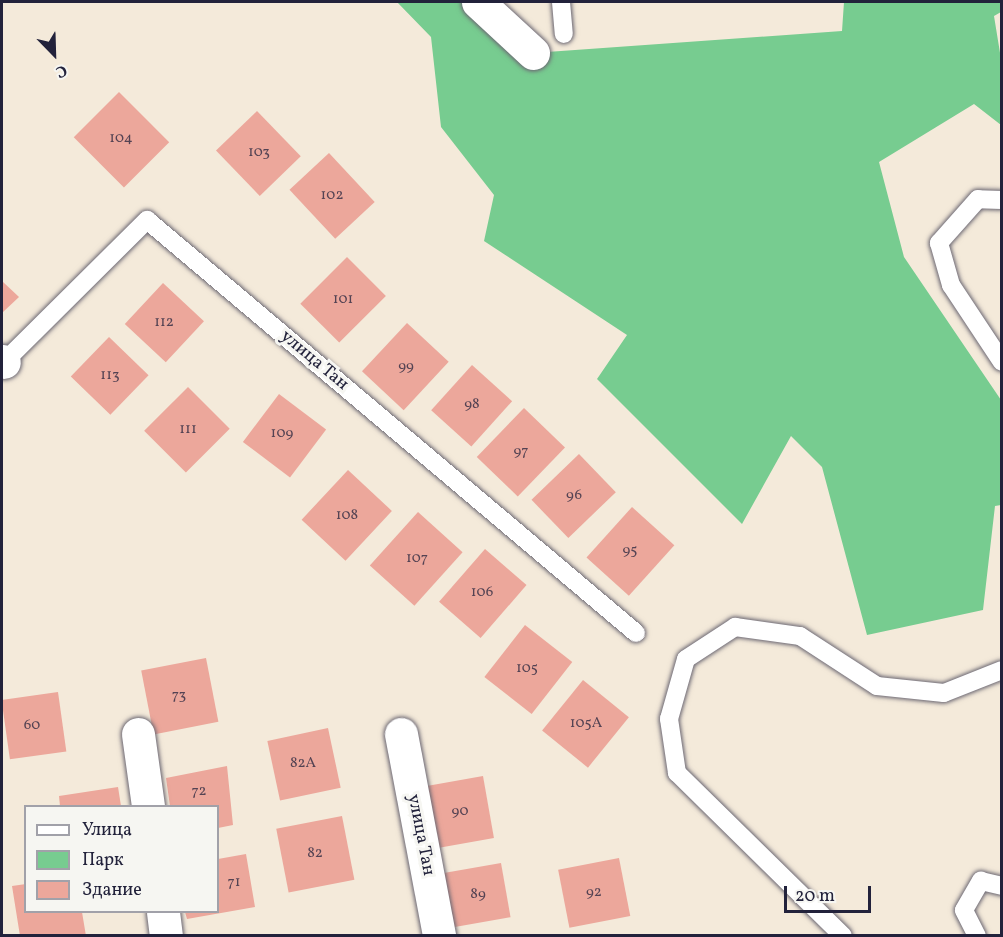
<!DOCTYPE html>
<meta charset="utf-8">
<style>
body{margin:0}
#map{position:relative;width:1003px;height:937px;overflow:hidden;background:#f4eada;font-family:Vollkorn,serif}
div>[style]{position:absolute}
.green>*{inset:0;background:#77cc90}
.building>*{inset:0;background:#eca79b;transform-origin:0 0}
.roads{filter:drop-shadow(0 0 2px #6c6873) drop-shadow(0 0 2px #6c6873)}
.service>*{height:18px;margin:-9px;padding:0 9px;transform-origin:9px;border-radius:9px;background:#fff}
.minor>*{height:33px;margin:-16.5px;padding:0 16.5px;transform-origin:16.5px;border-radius:16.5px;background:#fff}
span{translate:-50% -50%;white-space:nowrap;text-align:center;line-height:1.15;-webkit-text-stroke:6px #f6f6f2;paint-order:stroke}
.number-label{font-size:15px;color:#544353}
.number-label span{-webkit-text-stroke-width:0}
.street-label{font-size:18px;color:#22223b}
.frame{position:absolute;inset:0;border:3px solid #22223b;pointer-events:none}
.legend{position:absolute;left:24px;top:805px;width:195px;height:108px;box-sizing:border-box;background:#f6f6f2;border:2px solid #a1a1a9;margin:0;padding:8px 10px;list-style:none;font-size:18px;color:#22223b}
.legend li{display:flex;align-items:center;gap:12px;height:30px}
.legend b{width:30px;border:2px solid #a1a1a9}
.north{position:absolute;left:24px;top:24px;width:60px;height:60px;-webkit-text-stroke:4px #f6f6f2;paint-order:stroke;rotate:157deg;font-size:16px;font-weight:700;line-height:24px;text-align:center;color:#22223b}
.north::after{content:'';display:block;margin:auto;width:21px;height:27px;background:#22223b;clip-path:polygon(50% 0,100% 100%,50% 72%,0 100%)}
.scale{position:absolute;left:784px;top:886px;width:87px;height:27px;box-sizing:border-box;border:3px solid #22223b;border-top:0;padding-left:8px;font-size:18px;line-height:21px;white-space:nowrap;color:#22223b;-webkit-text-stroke:4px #f6f6f2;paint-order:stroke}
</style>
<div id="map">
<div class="green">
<i style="clip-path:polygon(397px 2px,472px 2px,533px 53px,842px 31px,844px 2px,1001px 2px,1001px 12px,994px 16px,1001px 59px,1001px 125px,974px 104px,879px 162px,904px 257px,1001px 400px,1001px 505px,995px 506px,983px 610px,867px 635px,822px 467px,791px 436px,742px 524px,597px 379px,627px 335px,484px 241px,494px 195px,441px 127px,431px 37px)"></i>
</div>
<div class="building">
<i style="left:119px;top:92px;width:71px;height:64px;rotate:45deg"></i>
<i style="left:257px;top:111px;width:63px;height:57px;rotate:46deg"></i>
<i style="left:329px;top:153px;width:67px;height:54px;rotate:47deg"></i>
<i style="left:347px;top:257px;width:55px;height:66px;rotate:45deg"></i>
<i style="clip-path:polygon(2px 281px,19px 297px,2px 313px)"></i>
<i style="left:163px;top:283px;width:56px;height:56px;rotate:43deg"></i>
<i style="left:407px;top:323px;width:57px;height:66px;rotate:43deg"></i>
<i style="left:109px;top:337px;width:55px;height:55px;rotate:44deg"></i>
<i style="left:472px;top:365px;width:54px;height:61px;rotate:42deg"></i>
<i style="left:188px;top:387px;width:59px;height:62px;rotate:45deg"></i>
<i style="left:279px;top:394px;width:59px;height:60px;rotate:37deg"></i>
<i style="left:524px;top:408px;width:57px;height:68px;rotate:44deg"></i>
<i style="left:579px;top:454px;width:53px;height:66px;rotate:46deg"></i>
<i style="left:348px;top:470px;width:60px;height:68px;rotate:43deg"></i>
<i style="left:632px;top:507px;width:57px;height:68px;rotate:42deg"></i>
<i style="left:418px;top:512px;width:60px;height:72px;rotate:42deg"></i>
<i style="left:485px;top:549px;width:55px;height:70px;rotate:41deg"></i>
<i style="left:525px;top:625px;width:60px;height:66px;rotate:38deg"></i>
<i style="left:206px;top:658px;width:65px;height:66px;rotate:79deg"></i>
<i style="left:583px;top:680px;width:59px;height:65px;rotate:39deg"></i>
<i style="left:58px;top:692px;width:60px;height:57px;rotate:82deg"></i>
<i style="left:328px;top:728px;width:61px;height:62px;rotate:78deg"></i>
<i style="clip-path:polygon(227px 766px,233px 825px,218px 828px,218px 806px,170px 806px,166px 778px)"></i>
<i style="left:483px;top:776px;width:63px;height:57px;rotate:80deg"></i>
<i style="clip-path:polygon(118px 787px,121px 806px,60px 806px,59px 796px)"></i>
<i style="left:342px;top:816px;width:65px;height:67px;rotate:79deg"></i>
<i style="clip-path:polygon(246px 854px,255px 907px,187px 919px,185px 912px,218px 912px,218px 859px)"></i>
<i style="left:619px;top:858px;width:59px;height:62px;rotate:79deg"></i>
<i style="left:501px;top:863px;width:55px;height:58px;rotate:80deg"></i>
<i style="clip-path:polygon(26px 884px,26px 912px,82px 912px,86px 936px,20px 936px,12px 886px)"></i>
</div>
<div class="roads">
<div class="service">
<i style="left:561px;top:2px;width:32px;rotate:85deg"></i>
<i style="left:1002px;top:200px;width:24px;rotate:-178deg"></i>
<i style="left:978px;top:199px;width:59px;rotate:131.6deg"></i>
<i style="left:939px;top:243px;width:44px;rotate:74.1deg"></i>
<i style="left:951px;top:285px;width:92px;rotate:56.5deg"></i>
<i style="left:4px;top:362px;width:202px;rotate:-44.8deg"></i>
<i style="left:147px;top:220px;width:640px;rotate:40.18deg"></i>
<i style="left:843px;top:936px;width:233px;rotate:-135.5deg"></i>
<i style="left:677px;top:773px;width:55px;rotate:-98.4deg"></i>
<i style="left:669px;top:719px;width:62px;rotate:-74.2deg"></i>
<i style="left:686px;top:659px;width:59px;rotate:-33.1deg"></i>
<i style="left:735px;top:627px;width:66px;rotate:7.9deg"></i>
<i style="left:800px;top:636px;width:92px;rotate:33deg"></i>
<i style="left:877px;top:686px;width:67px;rotate:6deg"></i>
<i style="left:944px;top:693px;width:62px;rotate:-21.6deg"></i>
<i style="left:977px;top:936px;width:29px;rotate:-117deg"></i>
<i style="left:964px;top:910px;width:34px;rotate:-60deg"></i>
<i style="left:981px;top:881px;width:22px;rotate:13deg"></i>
</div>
<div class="minor">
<i style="left:478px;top:2px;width:75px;rotate:42.8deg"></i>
<i style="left:2px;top:361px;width:2px;rotate:27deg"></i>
<i style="left:138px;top:734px;width:73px;rotate:82.1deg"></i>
<i style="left:401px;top:734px;width:206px;rotate:79.3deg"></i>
<i style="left:163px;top:912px;width:24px;rotate:83deg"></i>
</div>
</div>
<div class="number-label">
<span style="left:121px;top:139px">104</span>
<span style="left:259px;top:153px">103</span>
<span style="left:332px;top:196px">102</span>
<span style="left:343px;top:300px">101</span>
<span style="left:164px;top:323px">112</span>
<span style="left:406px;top:367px">99</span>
<span style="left:110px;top:376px">113</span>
<span style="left:472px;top:405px">98</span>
<span style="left:188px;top:430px">111</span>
<span style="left:282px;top:434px">109</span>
<span style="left:521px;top:452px">97</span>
<span style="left:574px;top:496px">96</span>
<span style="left:347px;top:516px">108</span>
<span style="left:630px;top:551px">95</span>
<span style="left:417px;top:559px">107</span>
<span style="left:482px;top:593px">106</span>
<span style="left:527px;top:669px">105</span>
<span style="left:179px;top:696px">73</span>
<span style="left:586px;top:724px">105А</span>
<span style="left:32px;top:726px">60</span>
<span style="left:303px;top:764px">82А</span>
<span style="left:199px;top:792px">72</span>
<span style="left:460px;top:812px">90</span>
<span style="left:315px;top:854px">82</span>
<span style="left:234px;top:883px">71</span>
<span style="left:594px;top:893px">92</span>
<span style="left:478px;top:895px">89</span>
</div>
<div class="street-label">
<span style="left:314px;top:361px;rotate:40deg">улица Тан</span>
<span style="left:420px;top:835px;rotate:79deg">улица Тан</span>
</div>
<div class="frame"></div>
<ul class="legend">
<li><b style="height:8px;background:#fff"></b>Улица</li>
<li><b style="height:16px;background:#77cc90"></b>Парк</li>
<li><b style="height:16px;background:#eca79b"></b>Здание</li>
</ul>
<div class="north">С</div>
<div class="scale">20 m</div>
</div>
